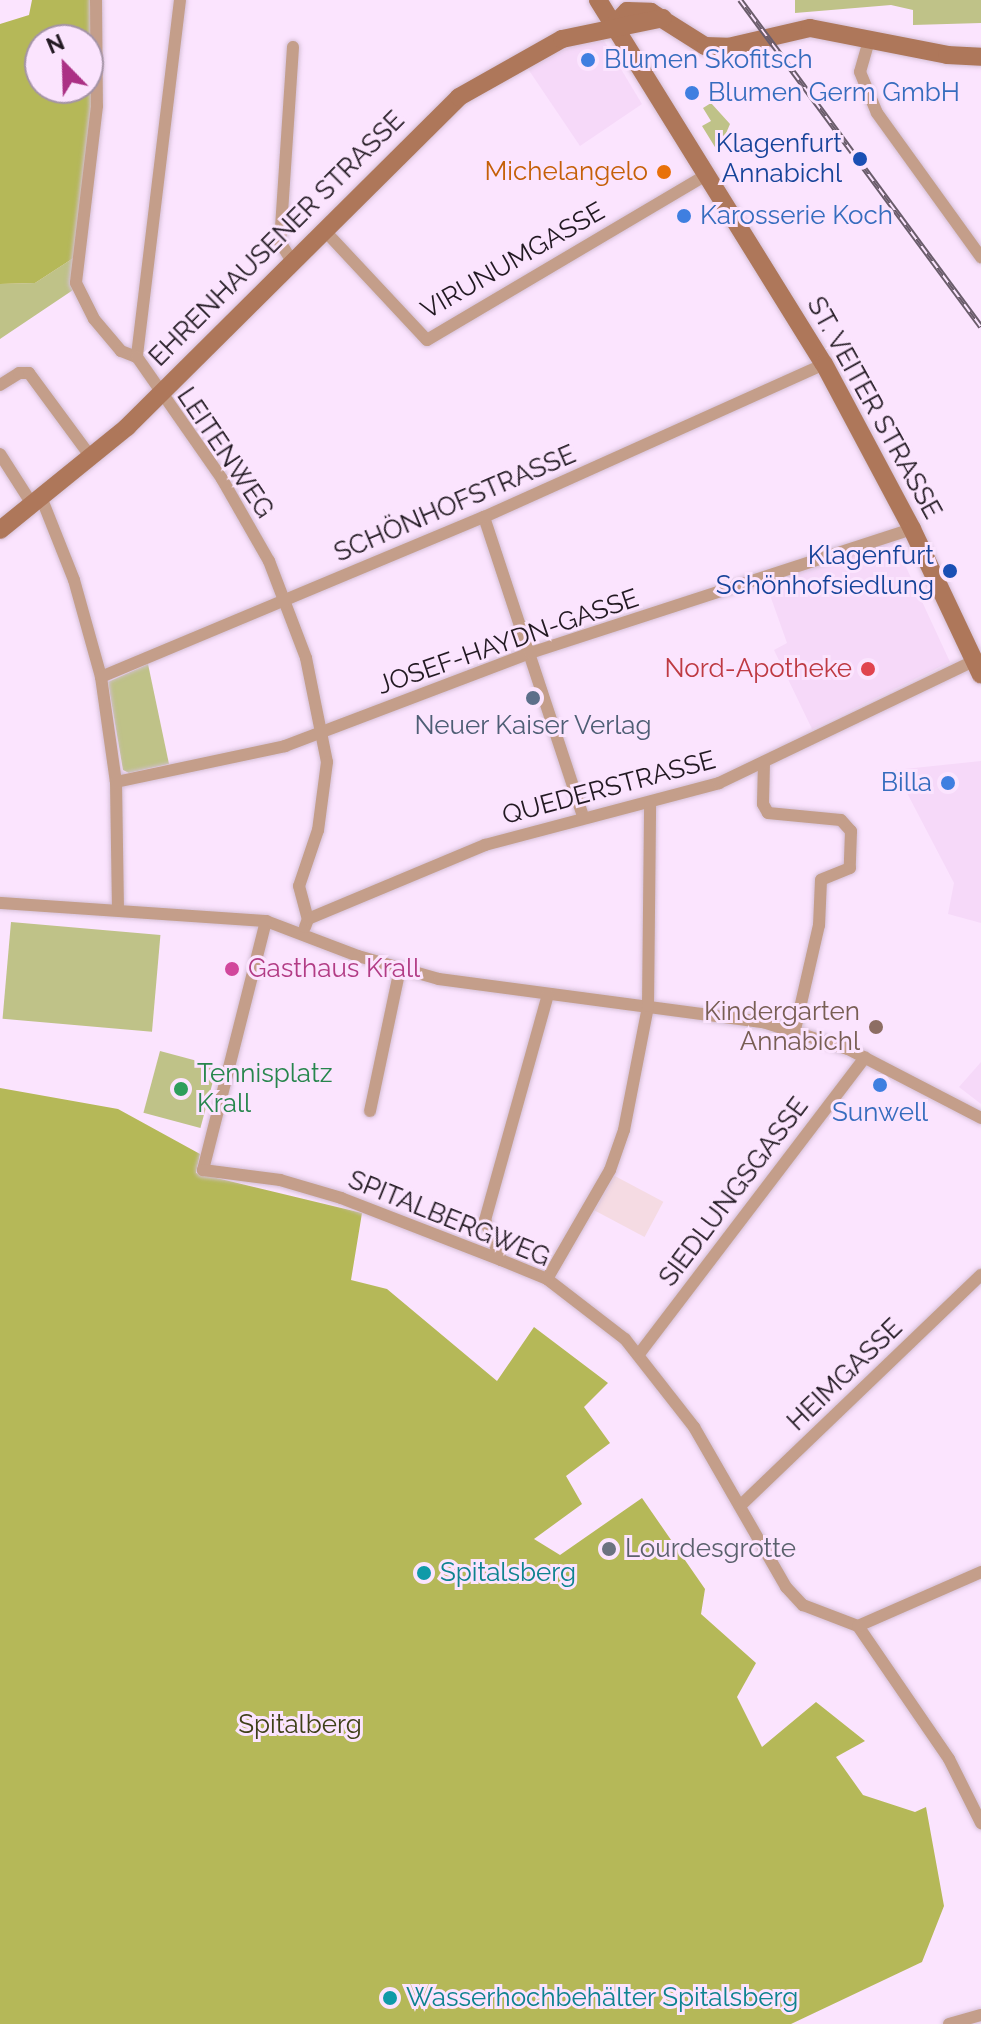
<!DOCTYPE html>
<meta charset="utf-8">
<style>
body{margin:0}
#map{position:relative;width:981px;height:2024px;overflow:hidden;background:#fbe4fe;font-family:Raleway,sans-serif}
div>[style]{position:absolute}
.built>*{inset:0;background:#f6d9f9}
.education>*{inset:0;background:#f5dbe3;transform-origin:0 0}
.green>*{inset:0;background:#bfc288;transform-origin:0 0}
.forest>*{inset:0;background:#b5b858}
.roads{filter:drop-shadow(0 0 2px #d4bfd6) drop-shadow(0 0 2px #d4bfd6)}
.street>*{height:12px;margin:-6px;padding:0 6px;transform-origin:6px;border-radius:6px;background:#c49e8a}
.secondary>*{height:18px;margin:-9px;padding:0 9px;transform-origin:9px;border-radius:9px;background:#ae775a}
.rail>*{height:6px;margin-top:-3px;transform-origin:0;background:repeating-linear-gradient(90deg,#fbe4fe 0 9px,#6a5c6b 0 18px);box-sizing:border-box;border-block:2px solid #6a5c6b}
.dots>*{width:22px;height:22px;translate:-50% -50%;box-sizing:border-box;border:4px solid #fbe4fe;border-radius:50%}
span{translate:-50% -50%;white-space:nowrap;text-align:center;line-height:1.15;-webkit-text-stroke:6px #fbe4fe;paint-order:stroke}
.shop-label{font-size:26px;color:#366cbe}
.left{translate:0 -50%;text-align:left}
.right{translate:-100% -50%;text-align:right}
.transit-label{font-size:26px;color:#164399}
.food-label{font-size:26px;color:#c56008}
.street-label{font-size:26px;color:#221922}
.health-label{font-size:26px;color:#be3a42}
.service-label{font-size:26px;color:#4e5e75}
.hotel-label{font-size:26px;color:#b23c85}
.education-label{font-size:26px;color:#785e54}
.leisure-label{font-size:26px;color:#27864d}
.worship-label{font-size:26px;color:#5b616d}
.culture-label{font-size:26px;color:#0d838f}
.park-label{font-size:26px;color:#3e3f17}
.north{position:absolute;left:24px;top:24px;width:80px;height:80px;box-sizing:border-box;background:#fbe4fe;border:2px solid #a493a6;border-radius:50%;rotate:337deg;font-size:22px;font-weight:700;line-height:32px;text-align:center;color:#221922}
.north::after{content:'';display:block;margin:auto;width:28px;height:36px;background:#ab3185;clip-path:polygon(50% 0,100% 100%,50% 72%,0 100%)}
</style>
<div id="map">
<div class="built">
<i style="clip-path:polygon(603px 39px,642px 104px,580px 146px,524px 63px,564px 44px)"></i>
<i style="clip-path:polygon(894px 541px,950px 662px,812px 729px,774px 650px,787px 643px,765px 581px)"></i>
<i style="clip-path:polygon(981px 761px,981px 923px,948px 914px,954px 883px,895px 770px)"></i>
<i style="clip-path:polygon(981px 1062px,981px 1104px,959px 1087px)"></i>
</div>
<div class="education">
<i style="left:613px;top:1175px;width:57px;height:40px;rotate:28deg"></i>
</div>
<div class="green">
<i style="clip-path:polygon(795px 0,981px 0,981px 23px,913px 25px,913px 10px,891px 5px,795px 13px)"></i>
<i style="clip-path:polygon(711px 103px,730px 124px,718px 152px,702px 126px,711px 121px,703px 108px)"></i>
<i style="clip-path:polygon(75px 257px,73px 290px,0 339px,0 284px,35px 283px)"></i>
<i style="clip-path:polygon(148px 664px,169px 764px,129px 773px,123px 770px,108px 682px)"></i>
<i style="left:11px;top:922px;width:150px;height:97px;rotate:5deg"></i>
<i style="left:160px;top:1051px;width:59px;height:64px;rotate:15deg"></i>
</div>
<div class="forest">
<i style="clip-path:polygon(evenodd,32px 0,90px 0,95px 81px,75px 257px,35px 283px,0 284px,0 24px,29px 15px,32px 0,40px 40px,88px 40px,88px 88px,40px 88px,40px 40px)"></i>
<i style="clip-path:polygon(0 1088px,118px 1109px,200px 1154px,196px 1173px,362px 1213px,351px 1280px,387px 1289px,497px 1381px,534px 1327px,608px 1383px,584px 1407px,610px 1443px,566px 1476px,582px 1504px,534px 1539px,560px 1555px,642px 1498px,705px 1589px,701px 1614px,756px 1663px,737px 1697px,762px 1747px,816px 1702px,865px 1741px,836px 1757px,863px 1795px,915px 1812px,926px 1807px,944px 1906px,922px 1962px,791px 2024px,0 2024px)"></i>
</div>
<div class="roads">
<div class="street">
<i style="left:96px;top:0;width:106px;rotate:89.5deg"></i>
<i style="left:97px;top:106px;width:178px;rotate:96.8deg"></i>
<i style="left:76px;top:283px;width:40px;rotate:63.4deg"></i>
<i style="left:94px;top:319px;width:42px;rotate:49.8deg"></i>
<i style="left:121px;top:351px;width:17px;rotate:21deg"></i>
<i style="left:180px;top:0;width:360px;rotate:96.9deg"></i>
<i style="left:137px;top:357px;width:149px;rotate:55.1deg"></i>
<i style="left:222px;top:479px;width:95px;rotate:60.2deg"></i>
<i style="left:269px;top:561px;width:104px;rotate:69.1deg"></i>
<i style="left:306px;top:658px;width:106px;rotate:78.6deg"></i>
<i style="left:327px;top:762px;width:69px;rotate:97.5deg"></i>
<i style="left:318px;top:830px;width:59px;rotate:108.7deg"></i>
<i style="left:299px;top:886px;width:34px;rotate:75deg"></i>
<i style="left:870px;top:37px;width:36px;rotate:106deg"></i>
<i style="left:860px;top:72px;width:44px;rotate:67.5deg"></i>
<i style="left:877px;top:113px;width:178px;rotate:54.2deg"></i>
<i style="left:293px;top:47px;width:195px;rotate:93.8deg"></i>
<i style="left:280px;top:242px;width:26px;rotate:58deg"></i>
<i style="left:325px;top:231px;width:149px;rotate:46.9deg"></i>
<i style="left:427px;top:340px;width:326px;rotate:-30.6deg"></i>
<i style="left:0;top:385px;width:22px;rotate:-32deg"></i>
<i style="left:19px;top:373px;width:10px"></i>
<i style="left:29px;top:373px;width:104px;rotate:53.6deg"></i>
<i style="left:0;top:454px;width:59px;rotate:57.4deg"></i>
<i style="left:41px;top:497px;width:89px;rotate:68.3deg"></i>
<i style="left:74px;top:580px;width:101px;rotate:74.4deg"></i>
<i style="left:101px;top:677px;width:106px;rotate:81.9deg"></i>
<i style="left:116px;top:782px;width:128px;rotate:89.1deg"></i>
<i style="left:484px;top:517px;width:316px;rotate:71.7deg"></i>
<i style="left:101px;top:677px;width:415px;rotate:-22.7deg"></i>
<i style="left:484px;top:517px;width:373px;rotate:-24.2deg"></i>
<i style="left:764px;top:762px;width:42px;rotate:91.4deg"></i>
<i style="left:763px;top:804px;width:10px;rotate:61deg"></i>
<i style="left:768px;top:813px;width:73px;rotate:5.5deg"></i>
<i style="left:841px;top:820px;width:15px;rotate:48deg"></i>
<i style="left:851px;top:831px;width:37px;rotate:92deg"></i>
<i style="left:850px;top:868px;width:31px;rotate:158deg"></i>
<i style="left:821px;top:880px;width:45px;rotate:92.5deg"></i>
<i style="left:819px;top:925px;width:108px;rotate:102.9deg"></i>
<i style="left:116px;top:782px;width:173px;rotate:-12deg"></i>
<i style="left:285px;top:746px;width:262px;rotate:-20.8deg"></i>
<i style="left:530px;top:653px;width:402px;rotate:-18deg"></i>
<i style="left:0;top:903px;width:267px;rotate:3.9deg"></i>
<i style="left:266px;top:921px;width:98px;rotate:20.8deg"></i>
<i style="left:358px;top:956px;width:84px;rotate:15.9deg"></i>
<i style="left:439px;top:979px;width:327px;rotate:7.6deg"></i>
<i style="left:763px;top:1022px;width:89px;rotate:17.6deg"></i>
<i style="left:848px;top:1049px;width:150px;rotate:27.4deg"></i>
<i style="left:266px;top:921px;width:257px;rotate:104.2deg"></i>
<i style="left:203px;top:1170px;width:78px;rotate:7.4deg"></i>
<i style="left:280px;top:1180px;width:64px;rotate:16.4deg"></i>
<i style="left:341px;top:1198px;width:172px;rotate:21.2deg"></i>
<i style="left:501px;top:1260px;width:50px;rotate:22.4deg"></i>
<i style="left:547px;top:1279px;width:98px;rotate:37.6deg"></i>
<i style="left:625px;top:1339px;width:112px;rotate:51.9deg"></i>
<i style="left:694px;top:1427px;width:185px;rotate:60.1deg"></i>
<i style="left:786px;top:1587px;width:25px;rotate:47deg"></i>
<i style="left:803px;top:1605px;width:59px;rotate:20.9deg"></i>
<i style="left:858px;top:1626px;width:161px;rotate:55.6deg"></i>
<i style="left:949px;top:1759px;width:72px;rotate:63.4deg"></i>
<i style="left:305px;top:927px;width:9px;rotate:-69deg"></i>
<i style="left:308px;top:919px;width:192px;rotate:-22.7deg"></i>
<i style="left:485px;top:845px;width:242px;rotate:-14.8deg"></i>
<i style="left:719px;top:783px;width:283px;rotate:-25.6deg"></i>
<i style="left:370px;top:1111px;width:145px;rotate:-78.1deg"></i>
<i style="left:501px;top:1260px;width:43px;rotate:-111.8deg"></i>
<i style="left:485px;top:1220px;width:234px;rotate:-74.4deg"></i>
<i style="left:547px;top:1279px;width:126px;rotate:-60deg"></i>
<i style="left:610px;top:1170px;width:42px;rotate:-70.7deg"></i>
<i style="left:624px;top:1130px;width:126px;rotate:-79deg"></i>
<i style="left:648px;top:1006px;width:204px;rotate:-89.4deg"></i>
<i style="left:639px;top:1354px;width:373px;rotate:-52.7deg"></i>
<i style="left:740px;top:1506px;width:334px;rotate:-43.8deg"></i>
<i style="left:858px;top:1626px;width:134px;rotate:-23.7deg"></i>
<i style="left:949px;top:2024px;width:33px;rotate:-16deg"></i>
</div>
<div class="secondary">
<i style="left:598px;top:0;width:428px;rotate:58.2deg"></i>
<i style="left:824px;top:364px;width:187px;rotate:61.9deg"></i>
<i style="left:912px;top:529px;width:161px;rotate:64.7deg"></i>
<i style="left:614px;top:25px;width:19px;rotate:-47deg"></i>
<i style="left:627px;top:11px;width:24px;rotate:2deg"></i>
<i style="left:651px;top:12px;width:64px;rotate:32.2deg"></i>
<i style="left:705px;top:46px;width:23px;rotate:2deg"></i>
<i style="left:728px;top:47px;width:84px;rotate:-13deg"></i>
<i style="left:810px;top:28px;width:140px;rotate:11.1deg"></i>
<i style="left:947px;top:55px;width:34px;rotate:3deg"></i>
<i style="left:0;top:530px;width:164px;rotate:-39deg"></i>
<i style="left:127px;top:427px;width:468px;rotate:-44.8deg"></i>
<i style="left:459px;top:97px;width:118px;rotate:-29.4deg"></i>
<i style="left:562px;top:39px;width:103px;rotate:-11.7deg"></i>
</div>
</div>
<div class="rail">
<i style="left:740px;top:0;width:406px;rotate:53.6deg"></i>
</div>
<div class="dots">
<i style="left:588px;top:60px;background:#3f7fe0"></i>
<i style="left:692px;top:93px;background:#3f7fe0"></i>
<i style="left:860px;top:159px;background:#1a4fb4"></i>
<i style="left:664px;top:172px;background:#e8710a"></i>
<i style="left:684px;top:216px;background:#3f7fe0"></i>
<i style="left:950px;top:571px;background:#1a4fb4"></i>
<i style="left:868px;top:669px;background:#e0444e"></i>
<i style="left:533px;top:698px;background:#5c6f8a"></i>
<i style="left:948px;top:783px;background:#3f7fe0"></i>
<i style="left:232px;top:969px;background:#d1479c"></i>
<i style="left:876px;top:1027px;background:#8d6e63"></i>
<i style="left:880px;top:1085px;background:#3f7fe0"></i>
<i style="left:181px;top:1089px;background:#2e9e5b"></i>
<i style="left:609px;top:1549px;background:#6b7280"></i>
<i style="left:424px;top:1573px;background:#0f9aa8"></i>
<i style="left:390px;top:1998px;background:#0f9aa8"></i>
</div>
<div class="shop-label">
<span class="left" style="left:604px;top:60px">Blumen Skofitsch</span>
<span class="left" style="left:708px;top:93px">Blumen Germ GmbH</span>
<span class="left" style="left:700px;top:216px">Karosserie Koch</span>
<span class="right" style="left:932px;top:783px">Billa</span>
<span style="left:880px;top:1113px">Sunwell</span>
</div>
<div class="transit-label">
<span class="right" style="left:842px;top:159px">Klagenfurt<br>Annabichl</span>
<span class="right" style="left:934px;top:571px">Klagenfurt<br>Schönhofsiedlung</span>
</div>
<div class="food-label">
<span class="right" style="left:648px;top:172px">Michelangelo</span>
</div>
<div class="street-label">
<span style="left:277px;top:239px;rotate:-45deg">EHRENHAUSENER STRASSE</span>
<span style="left:513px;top:261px;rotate:-30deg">VIRUNUMGASSE</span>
<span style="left:874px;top:408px;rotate:61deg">ST. VEITER STRASSE</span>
<span style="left:225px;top:453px;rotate:56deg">LEITENWEG</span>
<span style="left:455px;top:504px;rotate:-23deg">SCHÖNHOFSTRASSE</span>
<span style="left:508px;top:642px;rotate:-19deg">JOSEF-HAYDN-GASSE</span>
<span style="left:609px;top:788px;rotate:-15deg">QUEDERSTRASSE</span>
<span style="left:734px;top:1192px;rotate:-53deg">SIEDLUNGSGASSE</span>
<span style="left:449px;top:1219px;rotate:22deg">SPITALBERGWEG</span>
<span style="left:845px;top:1375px;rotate:-44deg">HEIMGASSE</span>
</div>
<div class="health-label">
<span class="right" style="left:852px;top:669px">Nord-Apotheke</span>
</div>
<div class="service-label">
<span style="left:533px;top:726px">Neuer Kaiser Verlag</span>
</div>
<div class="hotel-label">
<span class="left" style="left:248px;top:969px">Gasthaus Krall</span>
</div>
<div class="education-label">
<span class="right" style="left:860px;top:1027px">Kindergarten<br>Annabichl</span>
</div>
<div class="leisure-label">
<span class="left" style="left:197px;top:1089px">Tennisplatz<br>Krall</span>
</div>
<div class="worship-label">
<span class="left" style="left:625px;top:1549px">Lourdesgrotte</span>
</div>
<div class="culture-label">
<span class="left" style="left:440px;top:1573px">Spitalsberg</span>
<span class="left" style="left:406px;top:1998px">Wasserhochbehälter Spitalsberg</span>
</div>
<div class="park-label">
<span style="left:300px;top:1725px">Spitalberg</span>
</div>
<div class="north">N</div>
</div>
